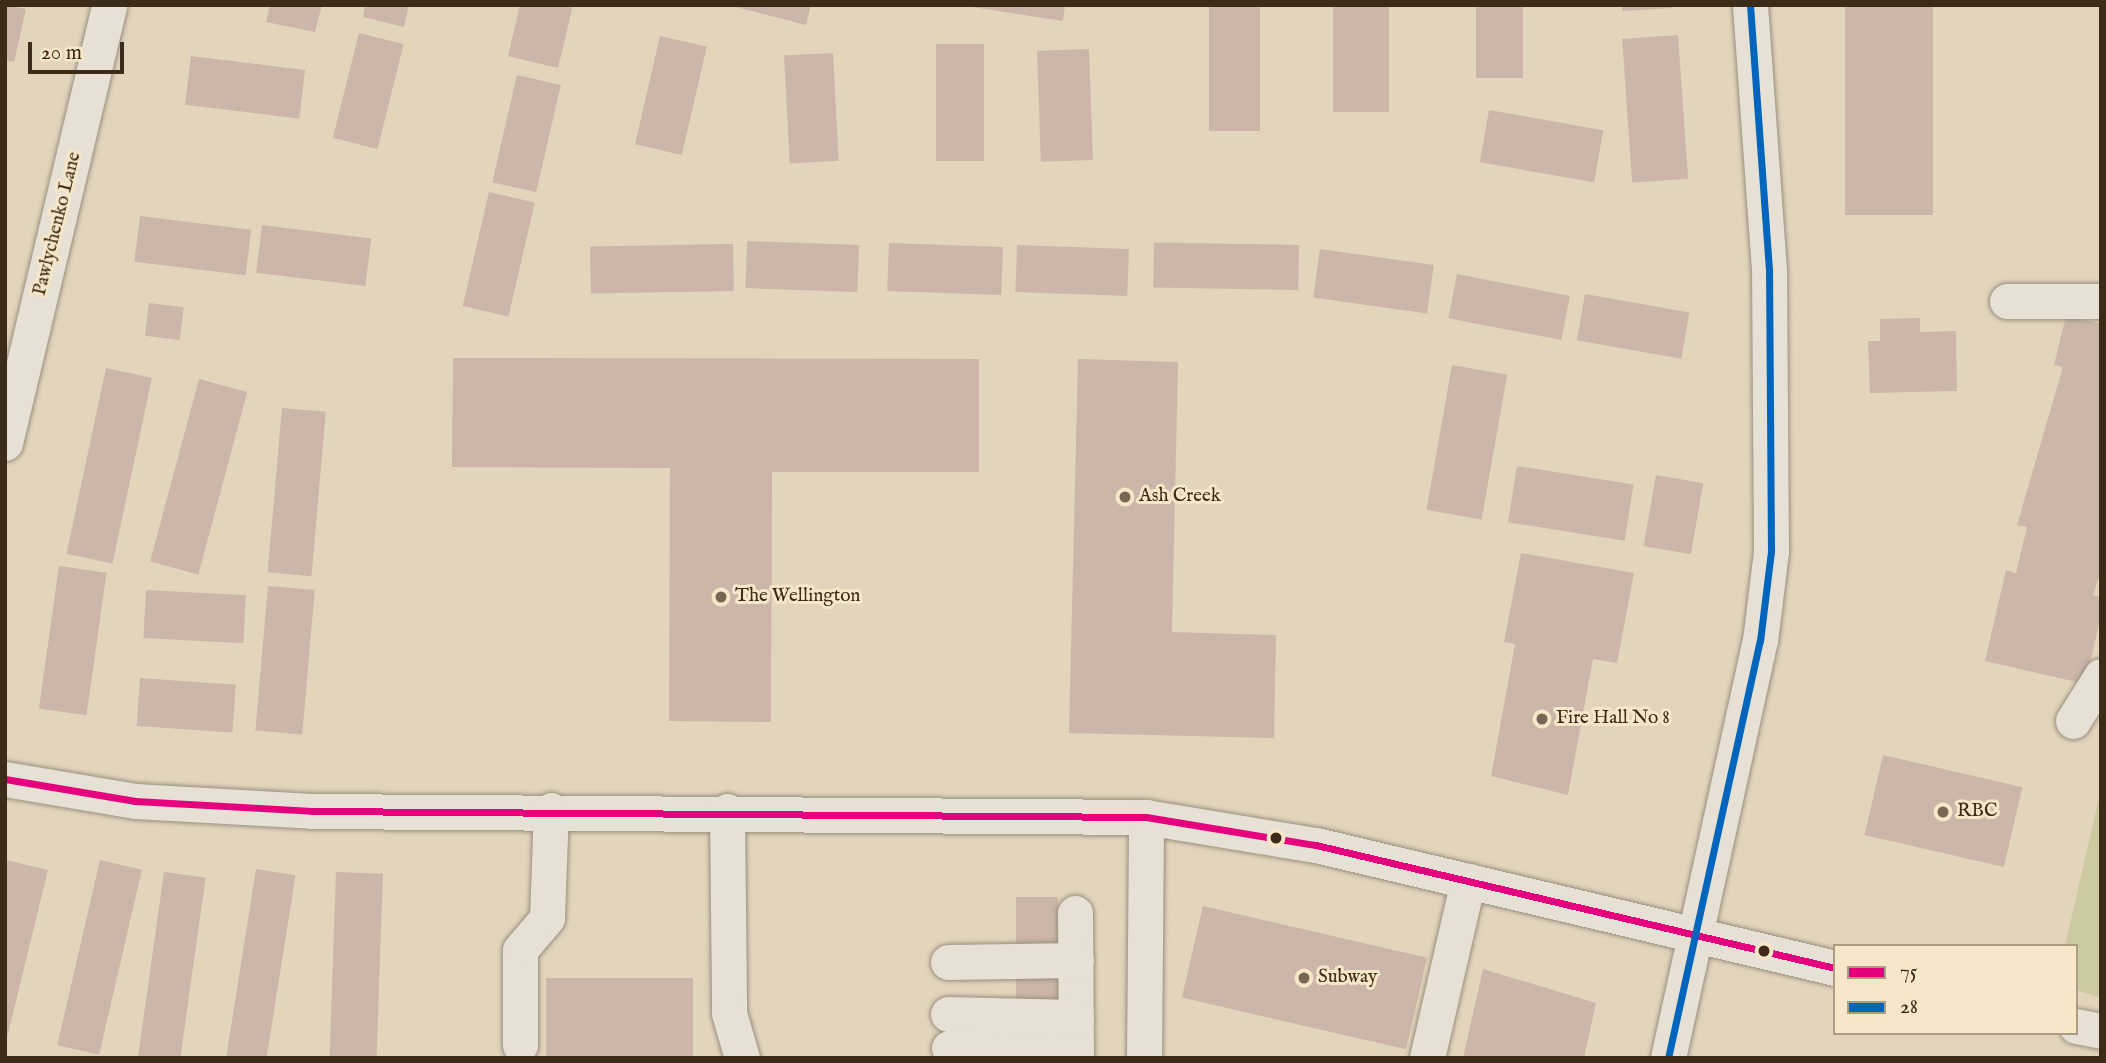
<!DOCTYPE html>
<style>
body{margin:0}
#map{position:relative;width:2106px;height:1063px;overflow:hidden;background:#e2d5bc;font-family:"IM FELL English",serif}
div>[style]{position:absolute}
.green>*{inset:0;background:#cdc9a0}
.building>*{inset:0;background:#cbb6a9;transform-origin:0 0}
.roads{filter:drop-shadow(0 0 2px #988f7e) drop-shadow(0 0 2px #988f7e)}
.minor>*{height:35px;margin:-17.5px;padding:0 17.5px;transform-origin:17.5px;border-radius:17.5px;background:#e7e0d4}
.bus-1>*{height:7px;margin:-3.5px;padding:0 3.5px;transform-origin:3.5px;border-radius:3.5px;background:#e5007d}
.bus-2>*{height:7px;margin:-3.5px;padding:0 3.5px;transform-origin:3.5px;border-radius:3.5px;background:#0065bd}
.dots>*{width:19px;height:19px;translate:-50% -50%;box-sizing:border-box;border:4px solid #f7e7c9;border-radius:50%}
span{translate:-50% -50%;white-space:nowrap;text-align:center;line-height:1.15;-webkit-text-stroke:6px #f7e7c9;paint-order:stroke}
.street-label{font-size:19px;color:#3d2b19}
.poi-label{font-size:19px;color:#3d2b19}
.left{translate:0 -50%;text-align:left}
.frame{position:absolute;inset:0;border:7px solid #3d2b19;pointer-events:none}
.legend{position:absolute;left:1833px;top:944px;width:245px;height:91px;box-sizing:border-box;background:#f7e7c9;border:2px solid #ad9c83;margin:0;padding:9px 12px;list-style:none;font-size:21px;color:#3d2b19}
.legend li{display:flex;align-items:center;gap:14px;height:35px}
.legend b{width:35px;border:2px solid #ad9c83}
.scale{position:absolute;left:28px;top:42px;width:96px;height:32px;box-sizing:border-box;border:4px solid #3d2b19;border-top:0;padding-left:9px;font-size:21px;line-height:24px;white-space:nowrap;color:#3d2b19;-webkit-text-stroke:5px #f7e7c9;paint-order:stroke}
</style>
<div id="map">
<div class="green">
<i style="clip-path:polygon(2101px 789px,2101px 998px,2076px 990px,2076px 946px,2065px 946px)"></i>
</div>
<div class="building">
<i style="clip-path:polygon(5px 5px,26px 9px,14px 62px,5px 60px)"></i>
<i style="clip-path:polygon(270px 5px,322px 5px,315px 32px,266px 22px)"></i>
<i style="clip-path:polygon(365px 5px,409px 5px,404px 27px,363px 17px)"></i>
<i style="clip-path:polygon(520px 5px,573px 5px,558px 68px,508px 56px)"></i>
<i style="clip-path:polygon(728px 5px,811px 5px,806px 25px)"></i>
<i style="clip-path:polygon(959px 5px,1065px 5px,1063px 21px)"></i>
<i style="left:1209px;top:5px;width:51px;height:126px"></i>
<i style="left:1333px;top:5px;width:56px;height:107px"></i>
<i style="left:1476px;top:5px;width:47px;height:73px"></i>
<i style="clip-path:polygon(1622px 5px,1671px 5px,1672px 8px,1622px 11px)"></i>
<i style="left:1845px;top:5px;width:88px;height:210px"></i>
<i style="left:359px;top:33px;width:46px;height:108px;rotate:14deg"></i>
<i style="left:1678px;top:35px;width:144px;height:56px;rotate:86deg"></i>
<i style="left:660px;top:36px;width:48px;height:111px;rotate:13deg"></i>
<i style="left:984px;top:44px;width:117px;height:48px;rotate:90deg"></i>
<i style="left:1089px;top:49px;width:111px;height:52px;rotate:88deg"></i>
<i style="left:833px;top:53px;width:108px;height:49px;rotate:87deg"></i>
<i style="left:191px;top:56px;width:115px;height:49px;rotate:7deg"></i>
<i style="left:517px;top:75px;width:45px;height:110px;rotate:13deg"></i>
<i style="left:1489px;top:110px;width:116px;height:53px;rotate:10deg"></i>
<i style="left:489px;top:192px;width:47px;height:117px;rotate:13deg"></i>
<i style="left:140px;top:216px;width:112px;height:46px;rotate:7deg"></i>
<i style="left:262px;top:225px;width:110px;height:48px;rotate:7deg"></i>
<i style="left:889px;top:243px;width:114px;height:48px;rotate:2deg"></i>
<i style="left:733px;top:244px;width:47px;height:143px;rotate:89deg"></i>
<i style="left:859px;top:245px;width:47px;height:112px;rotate:92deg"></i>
<i style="left:1017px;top:245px;width:112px;height:47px;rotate:2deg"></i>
<i style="left:1299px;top:245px;width:45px;height:145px;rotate:91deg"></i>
<i style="left:1320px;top:249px;width:115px;height:49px;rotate:8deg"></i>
<i style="left:1457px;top:274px;width:115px;height:45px;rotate:11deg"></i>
<i style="left:1585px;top:294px;width:106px;height:47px;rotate:10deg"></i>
<i style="left:149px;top:303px;width:35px;height:33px;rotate:7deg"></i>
<i style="clip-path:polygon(2066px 316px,2101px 324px,2101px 571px,2093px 595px,2101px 597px,2101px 616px,2085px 684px,1985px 661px,2006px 570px,2016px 573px,2027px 527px,2017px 525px,2063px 367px,2054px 365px)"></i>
<i style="clip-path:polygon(1920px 318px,1920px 332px,1956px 331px,1957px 391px,1870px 393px,1868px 341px,1880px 341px,1880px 319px)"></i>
<i style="clip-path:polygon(453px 358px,979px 359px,979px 472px,772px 472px,771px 722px,669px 721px,670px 468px,452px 467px)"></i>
<i style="clip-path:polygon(1078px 359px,1178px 362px,1172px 632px,1276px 635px,1274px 738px,1069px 733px)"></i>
<i style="left:1452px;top:365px;width:56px;height:147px;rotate:10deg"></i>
<i style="left:106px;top:368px;width:47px;height:190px;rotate:12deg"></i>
<i style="left:199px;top:379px;width:50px;height:189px;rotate:15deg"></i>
<i style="left:282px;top:408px;width:44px;height:165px;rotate:5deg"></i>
<i style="left:1517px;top:466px;width:118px;height:57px;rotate:9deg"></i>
<i style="left:1656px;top:475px;width:48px;height:72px;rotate:10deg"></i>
<i style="clip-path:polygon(1521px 553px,1634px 573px,1617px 663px,1593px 659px,1568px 795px,1491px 776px,1515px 644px,1504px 642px)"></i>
<i style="left:59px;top:566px;width:48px;height:144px;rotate:8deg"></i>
<i style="left:268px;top:586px;width:47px;height:145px;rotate:5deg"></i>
<i style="left:146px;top:590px;width:100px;height:48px;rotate:3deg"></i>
<i style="left:140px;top:678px;width:96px;height:48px;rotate:4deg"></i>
<i style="left:1883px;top:755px;width:143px;height:82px;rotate:13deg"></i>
<i style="clip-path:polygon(6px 860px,48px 870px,6px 1042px,5px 1042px)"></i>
<i style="left:100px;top:860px;width:43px;height:190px;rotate:13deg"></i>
<i style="left:256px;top:869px;width:40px;height:191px;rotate:9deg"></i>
<i style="left:164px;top:872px;width:42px;height:188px;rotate:8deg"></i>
<i style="left:336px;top:872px;width:47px;height:186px;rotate:2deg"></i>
<i style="left:1016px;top:897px;width:42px;height:161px"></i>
<i style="left:1203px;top:906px;width:230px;height:94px;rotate:13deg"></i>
<i style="clip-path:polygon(1483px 969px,1596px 1003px,1584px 1058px,1463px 1058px)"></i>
<i style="left:546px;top:978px;width:147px;height:80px"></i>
</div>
<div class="roads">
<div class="minor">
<i style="left:2007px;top:301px;width:94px"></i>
<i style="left:5px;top:443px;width:450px;rotate:-76.6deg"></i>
<i style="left:2073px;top:721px;width:53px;rotate:-58.1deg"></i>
<i style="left:5px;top:779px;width:132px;rotate:9.6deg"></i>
<i style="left:135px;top:801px;width:177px;rotate:3.2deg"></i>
<i style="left:312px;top:811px;width:834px;rotate:0.41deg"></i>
<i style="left:1146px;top:817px;width:172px;rotate:9.4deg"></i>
<i style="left:1316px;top:845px;width:533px;rotate:13.33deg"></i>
<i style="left:727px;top:811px;width:202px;rotate:89.4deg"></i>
<i style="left:729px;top:1013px;width:47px;rotate:73.9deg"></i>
<i style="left:1075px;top:913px;width:145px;rotate:89.6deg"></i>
<i style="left:948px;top:962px;width:128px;rotate:-0.9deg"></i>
<i style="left:948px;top:1014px;width:128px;rotate:1.3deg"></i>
<i style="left:2076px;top:1026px;width:25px;rotate:11deg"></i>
<i style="left:520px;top:1045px;width:95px;rotate:-90deg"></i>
<i style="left:520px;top:950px;width:42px;rotate:-49.8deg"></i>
<i style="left:547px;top:918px;width:108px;rotate:-87.9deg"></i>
<i style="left:949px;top:1048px;width:127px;rotate:1.4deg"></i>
<i style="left:1144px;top:1058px;width:241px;rotate:-89.5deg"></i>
<i style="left:1427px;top:1058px;width:182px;rotate:-77deg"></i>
<i style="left:1668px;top:1058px;width:427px;rotate:-77.6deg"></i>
<i style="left:1760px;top:641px;width:91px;rotate:-83deg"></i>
<i style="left:1771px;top:551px;width:281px;rotate:-90.4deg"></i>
<i style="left:1769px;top:270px;width:266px;rotate:-94.1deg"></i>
</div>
</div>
<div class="bus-1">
<i style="left:5px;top:779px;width:132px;rotate:9.6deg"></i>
<i style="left:135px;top:801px;width:177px;rotate:3.2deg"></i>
<i style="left:312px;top:811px;width:834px;rotate:0.41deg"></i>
<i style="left:1146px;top:817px;width:172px;rotate:9.4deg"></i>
<i style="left:1316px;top:845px;width:533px;rotate:13.33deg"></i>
</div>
<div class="bus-2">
<i style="left:1668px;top:1058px;width:427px;rotate:-77.6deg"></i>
<i style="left:1760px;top:641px;width:91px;rotate:-83deg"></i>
<i style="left:1771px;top:551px;width:281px;rotate:-90.4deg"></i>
<i style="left:1769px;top:270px;width:266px;rotate:-94.1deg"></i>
</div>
<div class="dots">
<i style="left:1125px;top:497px;background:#776652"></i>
<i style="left:721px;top:597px;background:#776652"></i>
<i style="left:1542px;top:719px;background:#776652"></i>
<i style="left:1943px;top:812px;background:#776652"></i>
<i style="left:1276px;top:838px;background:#3d2b19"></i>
<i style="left:1764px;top:951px;background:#3d2b19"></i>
<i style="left:1304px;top:978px;background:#776652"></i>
</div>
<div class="street-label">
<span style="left:58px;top:224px;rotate:-76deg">Pawlychenko Lane</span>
</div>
<div class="poi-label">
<span class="left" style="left:1139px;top:497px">Ash Creek</span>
<span class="left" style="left:735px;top:597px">The Wellington</span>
<span class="left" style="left:1556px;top:719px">Fire Hall No 8</span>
<span class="left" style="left:1957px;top:812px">RBC</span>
<span class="left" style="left:1318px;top:978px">Subway</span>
</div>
<div class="frame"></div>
<ul class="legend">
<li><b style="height:9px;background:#e5007d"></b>75</li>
<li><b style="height:9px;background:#0065bd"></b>28</li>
</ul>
<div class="scale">20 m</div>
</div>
